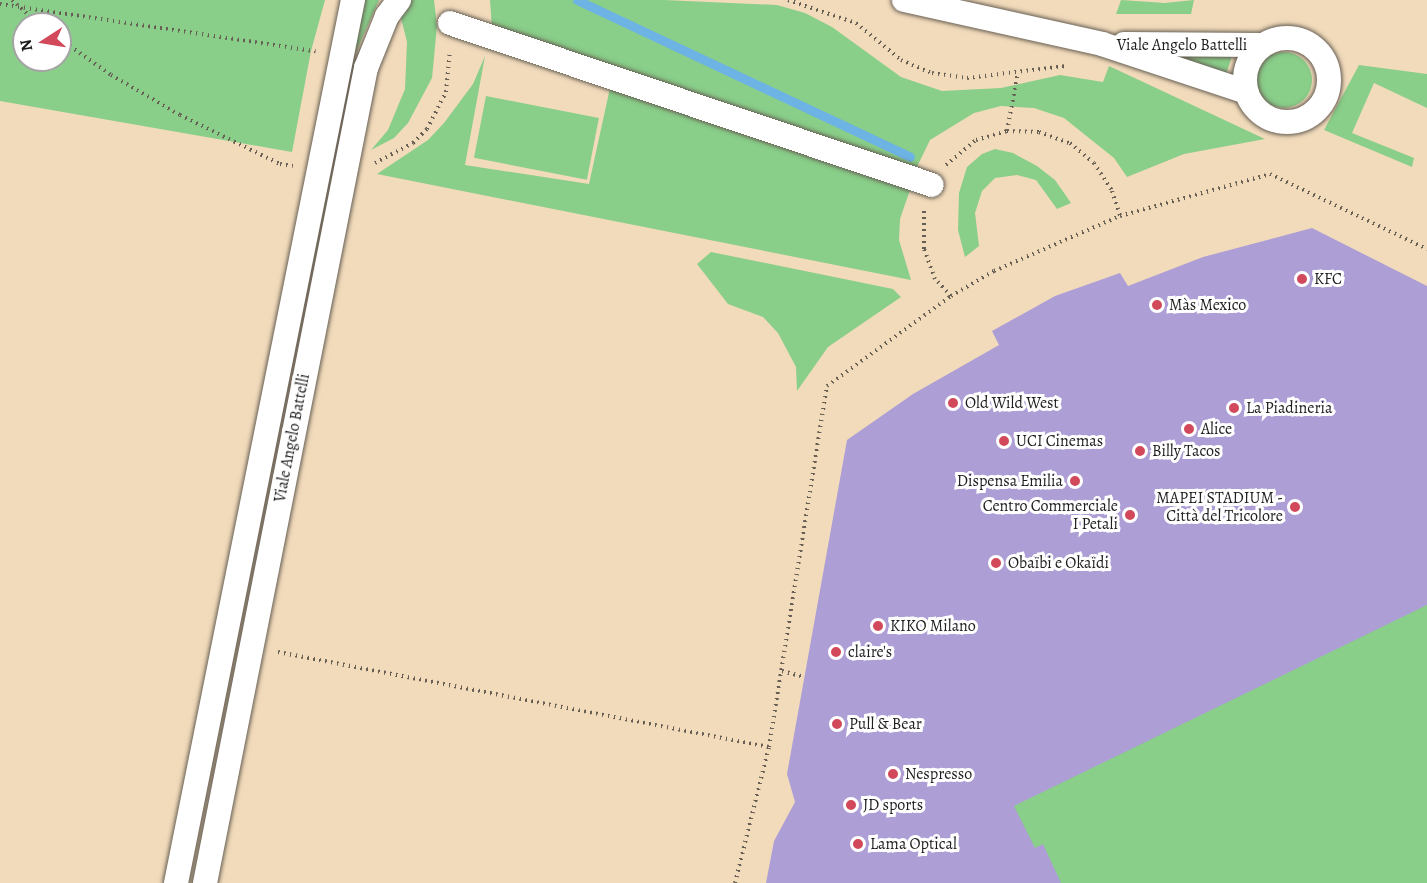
<!DOCTYPE html>
<meta charset="utf-8">
<style>
body{margin:0}
#map{position:relative;width:1427px;height:883px;overflow:hidden;background:#f2dbbb;font-family:Alegreya,serif}
div>[style]{position:absolute}
.green>*{inset:0;background:#89ce89;transform-origin:0 0}
.round{border-radius:50%}
.stream>*{height:9px;margin:-4.5px;padding:0 4.5px;transform-origin:4.5px;border-radius:4.5px;background:#6db3e4}
.building>*{inset:0;background:#ad9ed6}
.path>*{height:4px;margin-top:-2px;transform-origin:0;background:repeating-linear-gradient(90deg,#675f54 0 1.5px,transparent 0 6px)}
.roads{filter:drop-shadow(0 0 2px #675f54) drop-shadow(0 0 2px #675f54)}
.street>*{height:24px;margin:-12px;padding:0 12px;transform-origin:12px;border-radius:12px;background:#fff}
.street>.ring{margin:-12px;padding:0;box-sizing:content-box;background:none;border:24px solid #fff;border-radius:50%}
.dots>*{width:16px;height:16px;translate:-50% -50%;box-sizing:border-box;border:3px solid #fff;border-radius:50%}
span{translate:-50% -50%;white-space:nowrap;text-align:center;line-height:1.15;-webkit-text-stroke:6px #fff;paint-order:stroke}
.street-label{font-size:16px;color:#1c1c1c}
.poi-label{font-size:16px;color:#1c1c1c}
.left{translate:0 -50%;text-align:left}
.right{translate:-100% -50%;text-align:right}
.north{position:absolute;left:12px;top:12px;width:60px;height:60px;box-sizing:border-box;background:#fff;border:2px solid #a4a4a4;border-radius:50%;rotate:258deg;font-size:16px;font-weight:700;line-height:24px;text-align:center;color:#1c1c1c}
.north::after{content:'';display:block;margin:auto;width:21px;height:27px;background:#d1495b;clip-path:polygon(50% 0,100% 100%,50% 72%,0 100%)}
</style>
<div id="map">
<div class="green">
<i style="clip-path:polygon(evenodd,0 0,325px 0,311px 51px,292px 152px,0 101px,0 0,24px 24px,60px 24px,60px 60px,24px 60px,24px 24px)"></i>
<i style="clip-path:polygon(365px 0,379px 0,355px 54px,361px 13px)"></i>
<i style="clip-path:polygon(412px 0,434px 0,437px 26px,432px 78px,408px 123px,394px 138px,371px 150px,388px 130px,405px 89px,407px 42px,400px 14px)"></i>
<i style="clip-path:polygon(490px 0,664px 0,777px 5px,805px 13px,832px 27px,901px 77px,942px 91px,1001px 88px,1060px 75px,1103px 82px,1109px 66px,1265px 139px,1184px 154px,1127px 177px,1114px 158px,1064px 118px,1034px 108px,1001px 106px,974px 113px,930px 140px,912px 177px,492px 29px)"></i>
<i style="clip-path:polygon(1121px 0,1165px 3px,1194px 0,1191px 14px,1116px 14px)"></i>
<i class="round" style="left:1256px;top:52px;width:56px;height:56px"></i>
<i style="clip-path:polygon(1156px 52px,1232px 56px,1226px 75px)"></i>
<i style="clip-path:polygon(485px 56px,465px 165px,589px 184px,610px 88px,910px 190px,900px 219px,899px 240px,911px 280px,377px 174px,428px 140px,444px 123px,473px 84px)"></i>
<i style="clip-path:polygon(1359px 65px,1427px 74px,1427px 108px,1374px 83px,1352px 133px,1414px 158px,1412px 167px,1324px 130px)"></i>
<i style="left:486px;top:96px;width:115px;height:63px;rotate:11deg"></i>
<i style="clip-path:polygon(995px 149px,1013px 153px,1037px 166px,1055px 180px,1071px 203px,1057px 209px,1036px 180px,1017px 175px,995px 178px,982px 191px,975px 213px,979px 246px,965px 257px,958px 230px,959px 193px,967px 167px,982px 154px)"></i>
<i style="clip-path:polygon(711px 252px,893px 289px,901px 297px,828px 347px,797px 391px,796px 367px,778px 333px,763px 317px,728px 304px,697px 264px)"></i>
<i style="clip-path:polygon(1427px 376px,1427px 883px,887px 883px)"></i>
</div>
<div class="stream">
<i style="left:577px;top:0;width:368px;rotate:25.2deg"></i>
</div>
<div class="building">
<i style="clip-path:polygon(1312px 228px,1427px 286px,1427px 605px,1014px 806px,1035px 848px,1043px 844px,1061px 883px,766px 883px,774px 841px,795px 802px,787px 774px,847px 440px,913px 394px,999px 345px,992px 331px,1055px 296px,1120px 273px,1128px 286px,1203px 257px)"></i>
</div>
<div class="path">
<i style="left:12px;top:0;width:36px;rotate:42deg"></i>
<i style="left:788px;top:0;width:72px;rotate:18.7deg"></i>
<i style="left:856px;top:23px;width:58px;rotate:39.4deg"></i>
<i style="left:901px;top:60px;width:34px;rotate:23deg"></i>
<i style="left:932px;top:73px;width:35px;rotate:8deg"></i>
<i style="left:967px;top:78px;width:100px;rotate:-6.9deg"></i>
<i style="left:0;top:4px;width:319px;rotate:8.5deg"></i>
<i style="left:60px;top:39px;width:62px;rotate:35.2deg"></i>
<i style="left:111px;top:75px;width:80px;rotate:30.1deg"></i>
<i style="left:180px;top:115px;width:111px;rotate:26.1deg"></i>
<i style="left:280px;top:164px;width:13px;rotate:9deg"></i>
<i style="left:1007px;top:131px;width:60px;rotate:-79.4deg"></i>
<i style="left:375px;top:163px;width:43px;rotate:-27.8deg"></i>
<i style="left:413px;top:143px;width:20px;rotate:-45deg"></i>
<i style="left:427px;top:129px;width:42px;rotate:-62.8deg"></i>
<i style="left:446px;top:92px;width:41px;rotate:-84.4deg"></i>
<i style="left:946px;top:165px;width:39px;rotate:-40deg"></i>
<i style="left:976px;top:140px;width:32px;rotate:-16deg"></i>
<i style="left:1007px;top:131px;width:32px;rotate:2deg"></i>
<i style="left:1039px;top:132px;width:33px;rotate:20deg"></i>
<i style="left:1070px;top:143px;width:31px;rotate:40deg"></i>
<i style="left:1094px;top:163px;width:33px;rotate:57deg"></i>
<i style="left:1112px;top:191px;width:26px;rotate:72deg"></i>
<i style="left:1120px;top:216px;width:156px;rotate:-15.6deg"></i>
<i style="left:1270px;top:174px;width:174px;rotate:25.5deg"></i>
<i style="left:951px;top:296px;width:50px;rotate:-30.2deg"></i>
<i style="left:994px;top:271px;width:137px;rotate:-23.6deg"></i>
<i style="left:278px;top:652px;width:500px;rotate:10.95deg"></i>
<i style="left:782px;top:671px;width:23px;rotate:15deg"></i>
<i style="left:735px;top:883px;width:140px;rotate:-76deg"></i>
<i style="left:769px;top:747px;width:366px;rotate:-80.9deg"></i>
<i style="left:827px;top:386px;width:153px;rotate:-36deg"></i>
<i style="left:951px;top:296px;width:23px;rotate:-133deg"></i>
<i style="left:935px;top:279px;width:32px;rotate:-110deg"></i>
<i style="left:924px;top:249px;width:38px;rotate:-90deg"></i>
</div>
<div class="roads">
<div class="street">
<i style="left:904px;top:0;width:203px;rotate:12.5deg"></i>
<i style="left:1102px;top:44px;width:152px;rotate:18.4deg"></i>
<i style="left:450px;top:23px;width:508px;rotate:18.58deg"></i>
<i class="ring" style="left:1245px;top:38px;width:60px;height:60px"></i>
<i style="left:1124px;top:44px;width:138px;rotate:0.4deg"></i>
<i style="left:176px;top:883px;width:901px;rotate:-78.67deg"></i>
<i style="left:205px;top:883px;width:831px;rotate:-78.83deg"></i>
<i style="left:366px;top:68px;width:56px;rotate:-68deg"></i>
<i style="left:387px;top:16px;width:20px;rotate:-53deg"></i>
</div>
</div>
<div class="dots">
<i style="left:1302px;top:279px;background:#d1495b"></i>
<i style="left:1157px;top:305px;background:#d1495b"></i>
<i style="left:953px;top:403px;background:#d1495b"></i>
<i style="left:1234px;top:408px;background:#d1495b"></i>
<i style="left:1189px;top:429px;background:#d1495b"></i>
<i style="left:1004px;top:441px;background:#d1495b"></i>
<i style="left:1140px;top:451px;background:#d1495b"></i>
<i style="left:1075px;top:481px;background:#d1495b"></i>
<i style="left:1295px;top:507px;background:#d1495b"></i>
<i style="left:1130px;top:515px;background:#d1495b"></i>
<i style="left:996px;top:563px;background:#d1495b"></i>
<i style="left:878px;top:626px;background:#d1495b"></i>
<i style="left:836px;top:652px;background:#d1495b"></i>
<i style="left:837px;top:724px;background:#d1495b"></i>
<i style="left:893px;top:774px;background:#d1495b"></i>
<i style="left:851px;top:805px;background:#d1495b"></i>
<i style="left:858px;top:844px;background:#d1495b"></i>
</div>
<div class="street-label">
<span style="left:1182px;top:45px">Viale Angelo Battelli</span>
<span style="left:292px;top:438px;rotate:-79deg">Viale Angelo Battelli</span>
</div>
<div class="poi-label">
<span class="left" style="left:1314px;top:279px">KFC</span>
<span class="left" style="left:1169px;top:305px">Màs Mexico</span>
<span class="left" style="left:965px;top:403px">Old Wild West</span>
<span class="left" style="left:1246px;top:408px">La Piadineria</span>
<span class="left" style="left:1201px;top:429px">Alice</span>
<span class="left" style="left:1016px;top:441px">UCI Cinemas</span>
<span class="left" style="left:1152px;top:451px">Billy Tacos</span>
<span class="right" style="left:1063px;top:481px">Dispensa Emilia</span>
<span class="right" style="left:1283px;top:507px">MAPEI STADIUM -<br>Città del Tricolore</span>
<span class="right" style="left:1118px;top:515px">Centro Commerciale<br>I Petali</span>
<span class="left" style="left:1008px;top:563px">Obaïbi e Okaïdi</span>
<span class="left" style="left:890px;top:626px">KIKO Milano</span>
<span class="left" style="left:848px;top:652px">claire's</span>
<span class="left" style="left:849px;top:724px">Pull &amp; Bear</span>
<span class="left" style="left:905px;top:774px">Nespresso</span>
<span class="left" style="left:863px;top:805px">JD sports</span>
<span class="left" style="left:870px;top:844px">Lama Optical</span>
</div>
<div class="north">N</div>
</div>
